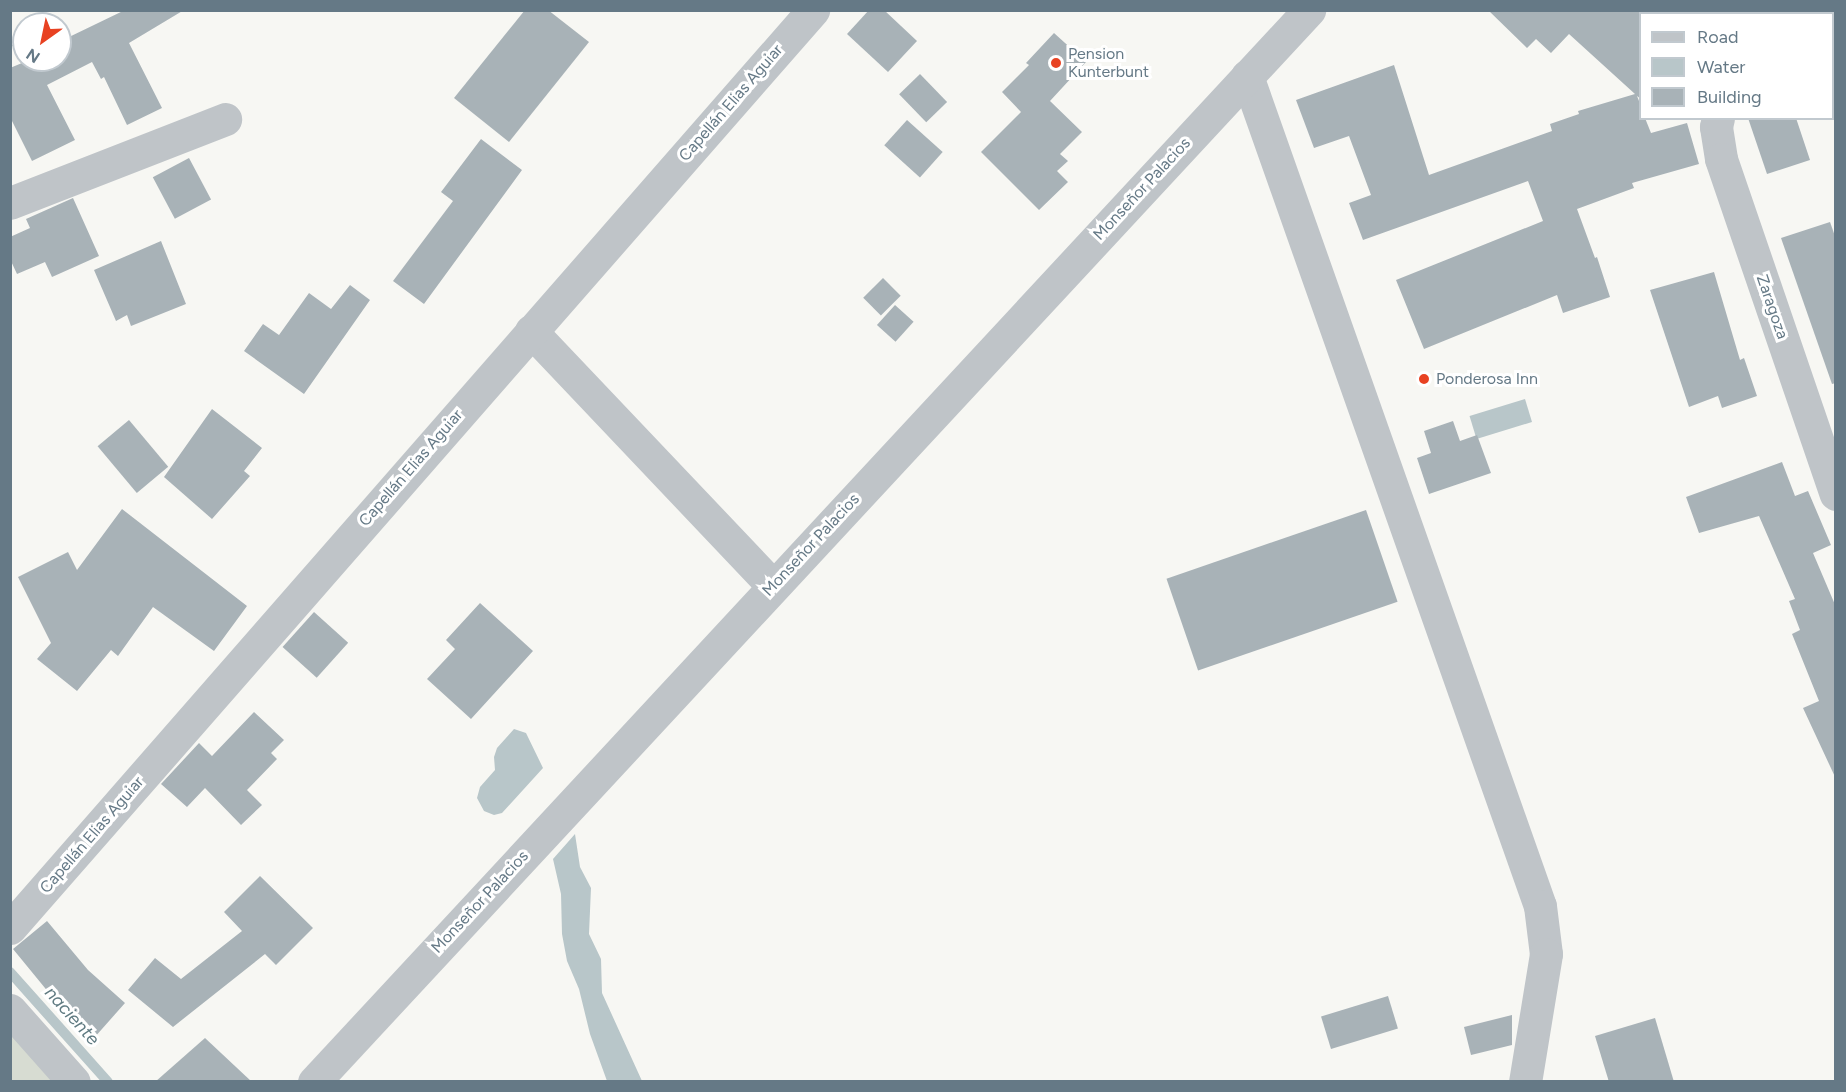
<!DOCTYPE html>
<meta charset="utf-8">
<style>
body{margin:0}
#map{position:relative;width:1846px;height:1092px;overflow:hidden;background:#f7f7f3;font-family:Figtree,sans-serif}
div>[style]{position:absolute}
.green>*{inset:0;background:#d7dcd2}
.water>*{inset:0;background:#b8c6c9;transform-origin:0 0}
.stream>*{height:10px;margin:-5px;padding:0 5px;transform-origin:5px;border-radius:5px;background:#b8c6c9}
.building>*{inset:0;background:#a8b2b7;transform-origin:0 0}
.street>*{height:33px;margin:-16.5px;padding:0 16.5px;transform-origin:16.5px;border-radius:16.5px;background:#bfc4c8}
.dots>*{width:16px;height:16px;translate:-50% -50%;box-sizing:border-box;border:3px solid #fff;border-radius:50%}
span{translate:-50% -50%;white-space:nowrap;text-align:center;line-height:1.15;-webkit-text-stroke:6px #fff;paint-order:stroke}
.poi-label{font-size:16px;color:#657986}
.left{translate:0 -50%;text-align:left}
.street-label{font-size:16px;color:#657986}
.water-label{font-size:18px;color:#607b82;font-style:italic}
.frame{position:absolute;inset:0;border:12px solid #657986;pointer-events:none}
.legend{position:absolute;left:1639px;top:12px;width:195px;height:108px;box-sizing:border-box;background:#fff;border:2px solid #c1c9cf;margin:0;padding:8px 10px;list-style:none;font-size:18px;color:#657986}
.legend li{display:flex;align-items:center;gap:12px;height:30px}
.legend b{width:30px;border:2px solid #c1c9cf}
.north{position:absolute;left:12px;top:12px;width:60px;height:60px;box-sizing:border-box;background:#fff;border:2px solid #c1c9cf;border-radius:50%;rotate:213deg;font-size:16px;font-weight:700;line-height:24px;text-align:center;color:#657986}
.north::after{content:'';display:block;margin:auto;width:21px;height:27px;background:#e84222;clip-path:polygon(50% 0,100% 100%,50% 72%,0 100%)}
</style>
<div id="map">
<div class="green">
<i style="clip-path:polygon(10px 1010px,63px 1081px,11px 1081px)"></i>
</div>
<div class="water">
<i style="left:1525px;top:399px;width:24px;height:58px;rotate:73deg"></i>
<i style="clip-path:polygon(514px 729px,526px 733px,543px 768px,502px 813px,494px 815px,484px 811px,477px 798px,480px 787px,495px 770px,494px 757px,497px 748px)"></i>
<i style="clip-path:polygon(575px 834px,580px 867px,591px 888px,589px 934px,601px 959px,602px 993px,642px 1081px,607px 1081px,590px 1034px,579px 989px,567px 961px,562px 934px,561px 894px,553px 859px)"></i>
</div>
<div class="stream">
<i style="left:10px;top:972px;width:147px;rotate:48.3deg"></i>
</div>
<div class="building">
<i style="clip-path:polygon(125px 10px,184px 10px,129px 43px,162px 108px,127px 125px,104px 77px,101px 79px,92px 62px,47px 85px,75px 140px,32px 161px,10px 117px,10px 68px,22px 63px,12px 45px,24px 39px,24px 60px,60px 60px,60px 25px,67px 38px)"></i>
<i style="clip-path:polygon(525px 10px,548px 10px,589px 42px,509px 142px,454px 98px)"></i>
<i style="clip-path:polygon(869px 10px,884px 10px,917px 41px,888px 72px,847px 34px)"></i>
<i style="clip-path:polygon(1488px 10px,1641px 10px,1641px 99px,1637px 96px,1641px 106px,1641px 118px,1645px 118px,1651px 133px,1687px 123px,1699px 164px,1632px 183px,1634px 188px,1577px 209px,1595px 258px,1597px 257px,1610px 297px,1563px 313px,1557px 295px,1424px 349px,1396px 280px,1543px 221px,1528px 181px,1363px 240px,1349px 203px,1371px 195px,1349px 136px,1314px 148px,1296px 100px,1394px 65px,1429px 175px,1552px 131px,1550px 124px,1579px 114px,1578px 111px,1635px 94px,1569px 34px,1551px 53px,1536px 39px,1527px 48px)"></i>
<i style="clip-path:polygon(1054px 33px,1086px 62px,1050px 101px,1082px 132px,1060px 154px,1068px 161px,1057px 171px,1068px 182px,1039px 210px,981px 152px,1021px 112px,1002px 92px,1029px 65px,1026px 63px)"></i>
<i style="left:920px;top:74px;width:39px;height:29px;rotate:46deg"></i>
<i style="clip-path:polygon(1748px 118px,1796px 118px,1810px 160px,1767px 174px)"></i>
<i style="left:907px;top:120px;width:48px;height:34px;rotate:42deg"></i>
<i style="clip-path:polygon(481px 139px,522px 170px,424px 304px,393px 281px,453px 201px,441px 192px)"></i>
<i style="left:189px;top:158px;width:47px;height:41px;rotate:62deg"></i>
<i style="clip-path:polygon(73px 198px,99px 256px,52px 277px,45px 262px,17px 274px,10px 259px,10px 237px,30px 228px,26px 219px)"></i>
<i style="clip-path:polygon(1830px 222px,1836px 239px,1836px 383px,1832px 384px,1781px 238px)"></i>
<i style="clip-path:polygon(161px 241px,186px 304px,131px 326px,127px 315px,116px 321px,94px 270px)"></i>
<i style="clip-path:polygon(1714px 272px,1740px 360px,1744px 358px,1757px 396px,1722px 408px,1718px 396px,1689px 407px,1650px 290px)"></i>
<i style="left:883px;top:278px;width:25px;height:28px;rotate:45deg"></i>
<i style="clip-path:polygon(350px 285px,370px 300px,304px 394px,244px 351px,263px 324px,279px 335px,309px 293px,331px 309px)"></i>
<i style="left:895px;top:305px;width:25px;height:27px;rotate:42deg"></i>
<i style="clip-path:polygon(212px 409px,262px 448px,244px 471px,250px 476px,212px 519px,164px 477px)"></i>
<i style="left:129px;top:420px;width:61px;height:41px;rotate:50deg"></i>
<i style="clip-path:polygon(1453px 421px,1460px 441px,1477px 435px,1491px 473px,1429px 494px,1417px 458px,1431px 453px,1424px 431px)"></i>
<i style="clip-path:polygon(1782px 462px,1795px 496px,1808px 491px,1831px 545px,1813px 553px,1836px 607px,1836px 779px,1803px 708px,1819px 701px,1792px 634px,1800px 630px,1789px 601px,1795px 599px,1759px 516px,1699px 533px,1686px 497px)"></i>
<i style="clip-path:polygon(122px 509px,247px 606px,214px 651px,153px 607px,118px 656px,111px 650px,77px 691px,37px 659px,51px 643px,18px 577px,68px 552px,77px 570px)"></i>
<i style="left:1366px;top:510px;width:97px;height:211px;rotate:71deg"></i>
<i style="clip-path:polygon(480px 603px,533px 651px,471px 719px,427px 679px,455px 649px,446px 640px)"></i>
<i style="left:314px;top:612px;width:46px;height:47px;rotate:42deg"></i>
<i style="clip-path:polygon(254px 712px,284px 740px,271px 753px,277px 759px,247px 790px,262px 805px,241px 825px,205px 788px,187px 807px,161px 784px,199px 743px,212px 756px)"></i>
<i style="clip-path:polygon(260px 876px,313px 928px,276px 965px,265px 954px,173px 1027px,128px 990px,155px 958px,181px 979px,242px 931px,224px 912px)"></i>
<i style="clip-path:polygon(47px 921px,88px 970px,125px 1003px,94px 1038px,52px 1001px,54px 999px,13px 949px)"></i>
<i style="left:1388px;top:996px;width:34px;height:70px;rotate:73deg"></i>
<i style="clip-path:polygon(1512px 1015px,1512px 1045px,1471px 1055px,1464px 1027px)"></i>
<i style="clip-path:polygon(1655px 1018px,1674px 1082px,1609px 1082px,1595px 1036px)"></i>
<i style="clip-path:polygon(205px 1038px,252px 1082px,155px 1082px)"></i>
</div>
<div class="street">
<i style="left:1792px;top:14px;width:5px;rotate:-53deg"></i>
<i style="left:1247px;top:76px;width:880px;rotate:70.56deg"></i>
<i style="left:1540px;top:906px;width:48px;rotate:82.9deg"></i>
<i style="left:1546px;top:954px;width:130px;rotate:99.3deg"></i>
<i style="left:1718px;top:118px;width:9px;rotate:103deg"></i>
<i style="left:1716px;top:127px;width:32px;rotate:81deg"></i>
<i style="left:1721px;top:159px;width:354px;rotate:71.1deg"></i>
<i style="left:10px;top:203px;width:231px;rotate:-21.3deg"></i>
<i style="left:531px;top:331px;width:352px;rotate:46.5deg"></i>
<i style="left:10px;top:928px;width:1220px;rotate:-48.82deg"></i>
<i style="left:10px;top:1010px;width:96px;rotate:48.4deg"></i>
<i style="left:314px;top:1082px;width:1463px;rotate:-47.13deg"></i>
</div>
<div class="dots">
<i style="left:1056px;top:63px;background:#e84222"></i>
<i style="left:1424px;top:379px;background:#e84222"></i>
</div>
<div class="poi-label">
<span class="left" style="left:1068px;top:63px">Pension<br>Kunterbunt</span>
<span class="left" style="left:1436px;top:379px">Ponderosa Inn</span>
</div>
<div class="street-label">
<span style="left:731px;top:103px;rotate:-49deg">Capellán Elias Aguiar</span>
<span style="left:1142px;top:189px;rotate:-47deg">Monseñor Palacios</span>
<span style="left:1772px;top:307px;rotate:71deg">Zaragoza</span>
<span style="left:411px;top:468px;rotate:-49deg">Capellán Elias Aguiar</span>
<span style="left:811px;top:545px;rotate:-47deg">Monseñor Palacios</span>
<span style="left:92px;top:835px;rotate:-49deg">Capellán Elias Aguiar</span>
<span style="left:480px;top:902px;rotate:-47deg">Monseñor Palacios</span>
</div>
<div class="water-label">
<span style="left:72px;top:1016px;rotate:48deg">naciente</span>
</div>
<div class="frame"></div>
<ul class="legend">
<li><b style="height:8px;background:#bfc4c8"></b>Road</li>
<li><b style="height:16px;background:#b8c6c9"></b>Water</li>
<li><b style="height:16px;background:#a8b2b7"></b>Building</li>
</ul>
<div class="north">N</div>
</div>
